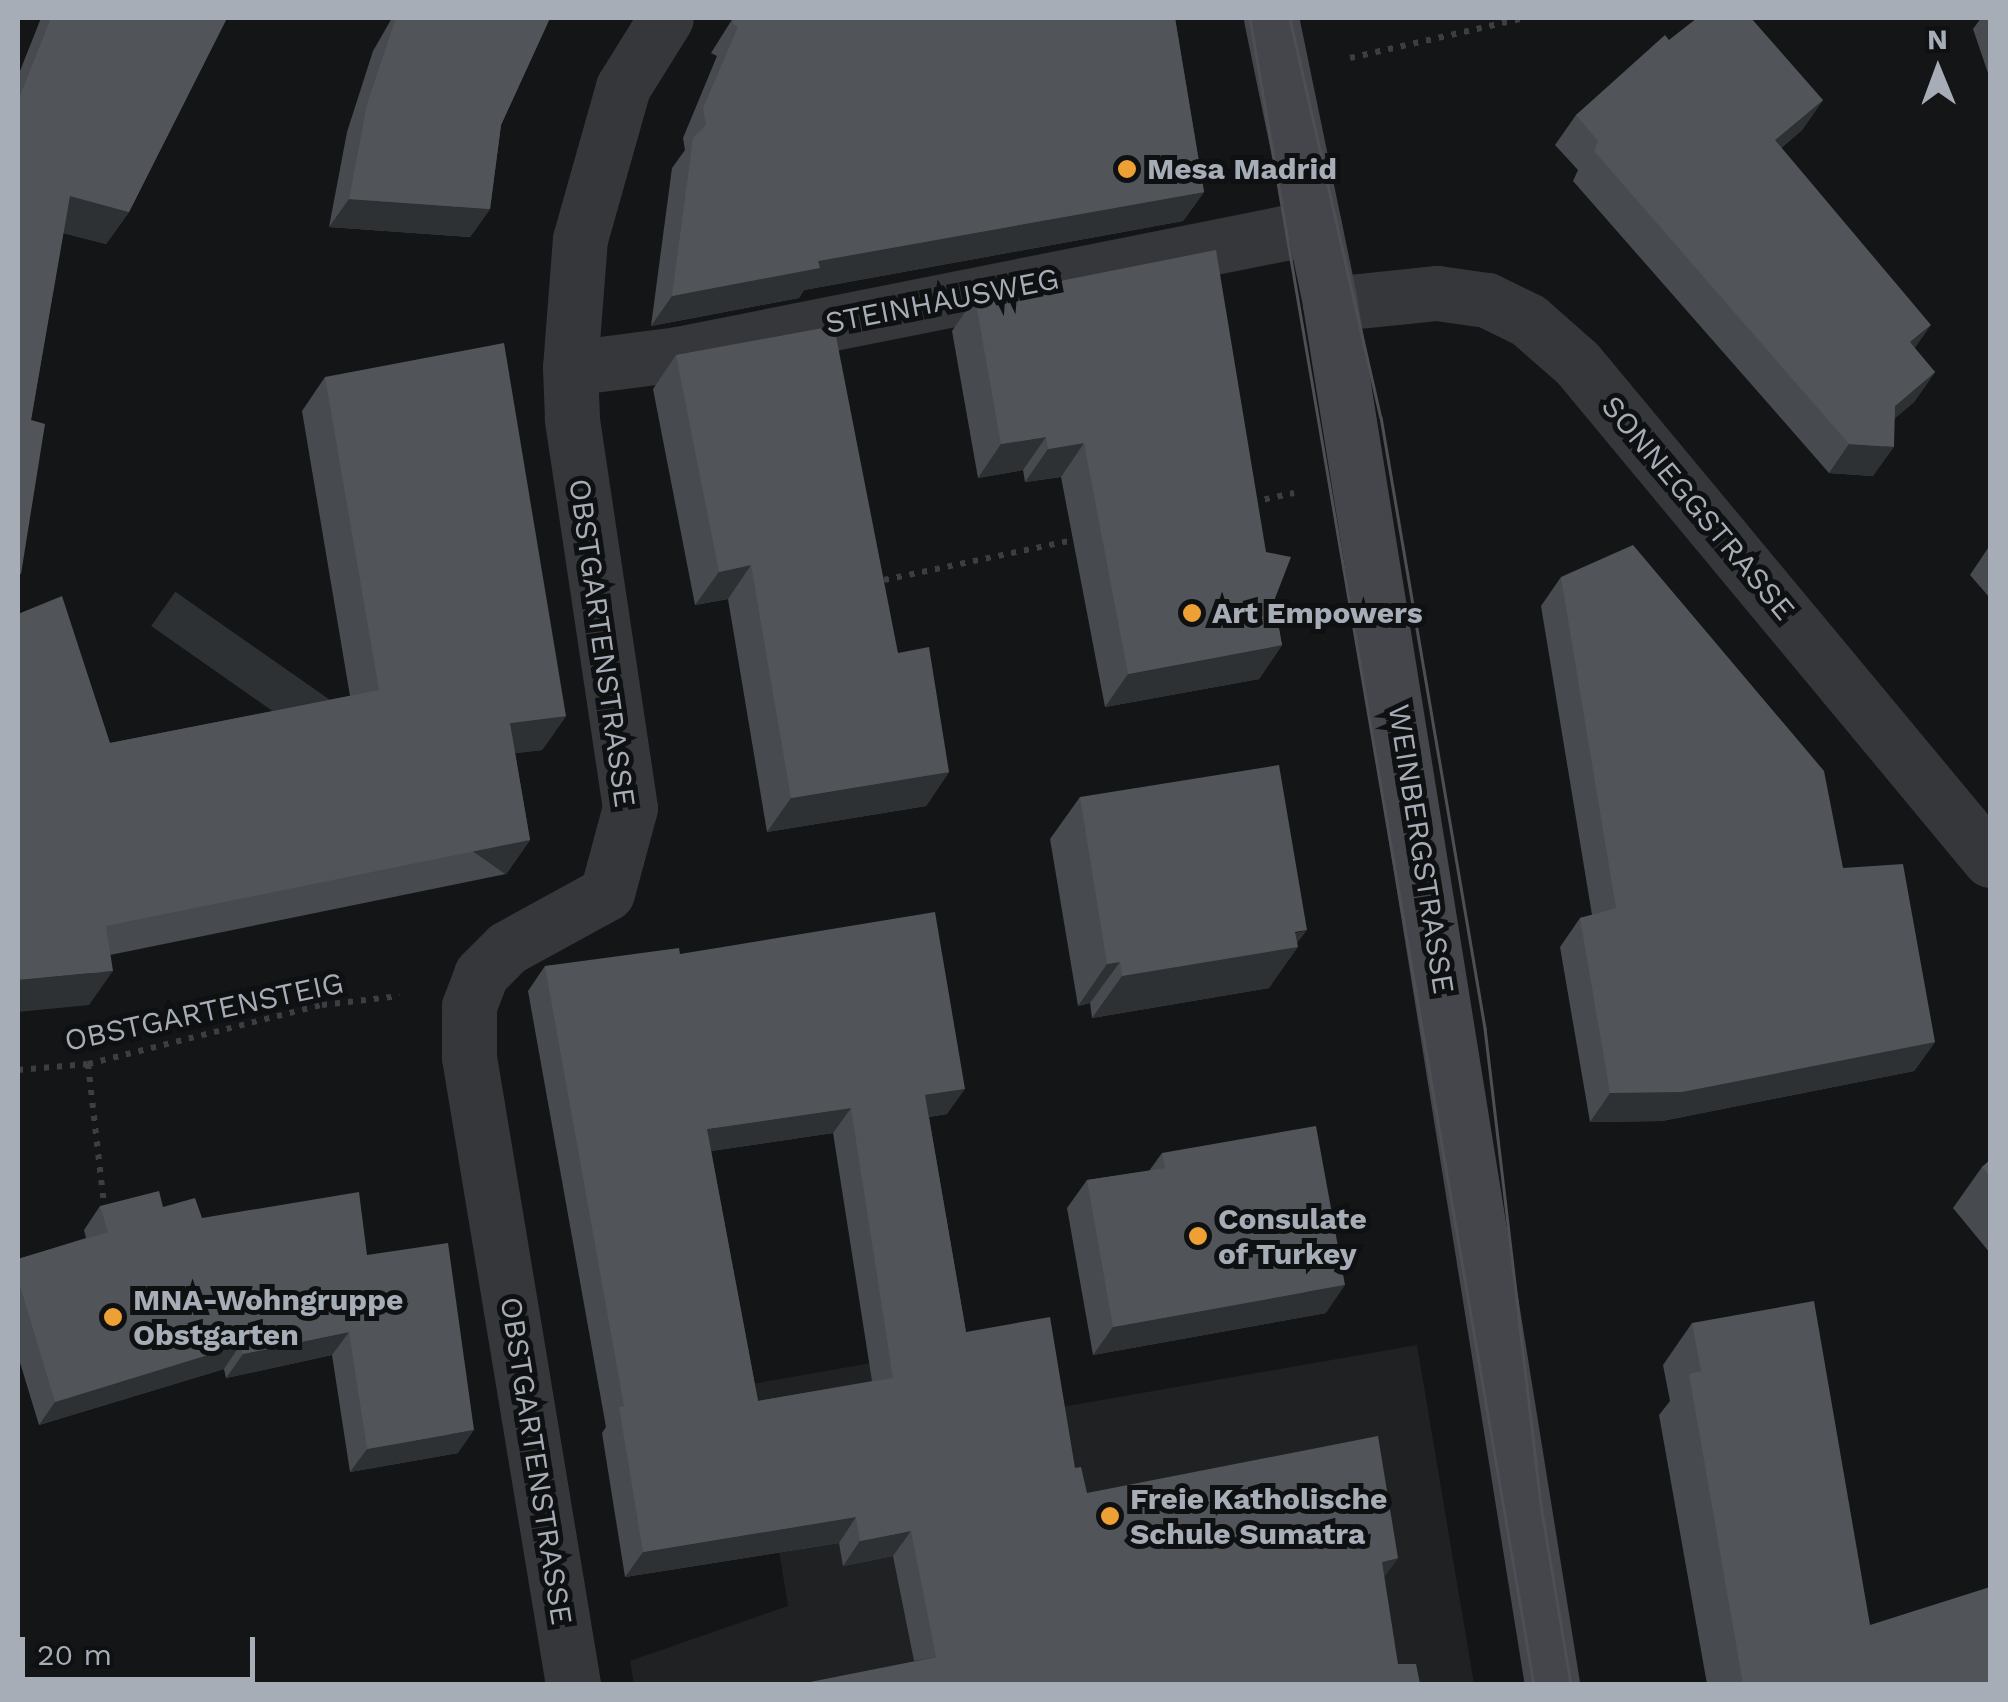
<!DOCTYPE html>
<style>
body{margin:0}
#map{position:relative;width:2008px;height:1702px;overflow:hidden;background:#141516;font-family:"Work Sans",sans-serif}
div>[style]{position:absolute}
.built>*{inset:0;background:#202123}
.path>*{height:6px;margin-top:-3px;transform-origin:0;background:repeating-linear-gradient(90deg,#3c3e42 0 5px,transparent 0 13px)}
.street>*{height:55px;margin:-27.5px;padding:0 27.5px;transform-origin:27.5px;border-radius:27.5px;background:#36373b}
.secondary>*{height:55px;margin:-27.5px;padding:0 27.5px;transform-origin:27.5px;border-radius:27.5px;background:#44464b}
.tram>*{height:2.5px;margin:-1.25px;padding:0 1.25px;transform-origin:1.25px;border-radius:1.25px;background:#4d4f54}
.wall>*{inset:0;background:#474a4e}
.shaded-wall>*{inset:0;background:#2e3133;transform-origin:0 0}
.building>*{inset:0;background:#515559}
.dots>*{width:28px;height:28px;translate:-50% -50%;box-sizing:border-box;border:5px solid #0f1011;border-radius:50%}
span{translate:-50% -50%;white-space:nowrap;text-align:center;line-height:1.15;-webkit-text-stroke:10px #0f1011;paint-order:stroke}
.poi-label{font-size:30px;color:#a6adb6;font-weight:700}
.left{translate:0 -50%;text-align:left}
.street-label{font-size:30px;color:#a6adb6}
.frame{position:absolute;inset:0;border:20px solid #a6adb6;pointer-events:none}
.north{position:absolute;left:1888px;top:20px;width:100px;height:100px;-webkit-text-stroke:8px #0f1011;paint-order:stroke;rotate:359deg;font-size:28px;font-weight:700;line-height:40px;text-align:center;color:#a6adb6}
.north::after{content:'';display:block;margin:auto;width:35px;height:45px;background:#a6adb6;clip-path:polygon(50% 0,100% 100%,50% 72%,0 100%)}
.scale{position:absolute;left:20px;top:1637px;width:235px;height:45px;box-sizing:border-box;border:5px solid #a6adb6;border-top:0;padding-left:12px;font-size:30px;line-height:35px;white-space:nowrap;color:#a6adb6;-webkit-text-stroke:8px #0f1011;paint-order:stroke}
</style>
<div id="map">
<div class="built">
<i style="clip-path:polygon(1417px 1345px,1474px 1684px,634px 1684px,630px 1661px,788px 1606px,752px 1384px,940px 1351px,953px 1426px)"></i>
</div>
<div class="path">
<i style="left:1350px;top:58px;width:179px;rotate:-12.9deg"></i>
<i style="left:1252px;top:502px;width:43px;rotate:-12.1deg"></i>
<i style="left:884px;top:580px;width:198px;rotate:-11.9deg"></i>
<i style="left:88px;top:1064px;width:150px;rotate:83.5deg"></i>
<i style="left:18px;top:1070px;width:70px;rotate:-4.9deg"></i>
<i style="left:88px;top:1064px;width:241px;rotate:-14.2deg"></i>
<i style="left:322px;top:1005px;width:78px;rotate:-6.7deg"></i>
</div>
<div class="street">
<i style="left:1330px;top:304px;width:108px;rotate:-5.9deg"></i>
<i style="left:1437px;top:293px;width:50px;rotate:8deg"></i>
<i style="left:1487px;top:300px;width:46px;rotate:26deg"></i>
<i style="left:1528px;top:320px;width:65px;rotate:41.3deg"></i>
<i style="left:1577px;top:363px;width:646px;rotate:50.27deg"></i>
<i style="left:570px;top:368px;width:109px;rotate:-7.4deg"></i>
<i style="left:678px;top:354px;width:649px;rotate:-11.29deg"></i>
<i style="left:573px;top:1684px;width:636px;rotate:-99.42deg"></i>
<i style="left:469px;top:1057px;width:51px;rotate:-90deg"></i>
<i style="left:469px;top:1006px;width:34px;rotate:-69deg"></i>
<i style="left:481px;top:974px;width:37px;rotate:-45deg"></i>
<i style="left:507px;top:948px;width:114px;rotate:-28.8deg"></i>
<i style="left:607px;top:893px;width:88px;rotate:-74.9deg"></i>
<i style="left:630px;top:808px;width:394px;rotate:-98.5deg"></i>
<i style="left:572px;top:418px;width:50px;rotate:-92.3deg"></i>
<i style="left:570px;top:368px;width:129px;rotate:-85.6deg"></i>
<i style="left:580px;top:239px;width:158px;rotate:-74.2deg"></i>
<i style="left:623px;top:87px;width:81px;rotate:-58.1deg"></i>
</div>
<div class="secondary">
<i style="left:1271px;top:18px;width:292px;rotate:78.3deg"></i>
<i style="left:1330px;top:304px;width:1398px;rotate:80.86deg"></i>
</div>
<div class="tram">
<i style="left:1250px;top:18px;width:1690px;rotate:80.33deg"></i>
<i style="left:1290px;top:18px;width:409px;rotate:77.2deg"></i>
<i style="left:1381px;top:417px;width:620px;rotate:80.34deg"></i>
<i style="left:1485px;top:1028px;width:480px;rotate:83.3deg"></i>
<i style="left:1541px;top:1505px;width:181px;rotate:80.5deg"></i>
</div>
<div class="wall">
<i style="clip-path:polygon(41px 18px,227px 18px,129px 212px,106px 244px,63px 233px,31px 420px,18px 578px,18px 76px)"></i>
<i style="clip-path:polygon(392px 18px,550px 18px,501px 125px,490px 209px,470px 237px,329px 227px,347px 132px,373px 51px)"></i>
<i style="clip-path:polygon(733px 18px,1175px 18px,1204px 192px,1183px 221px,804px 290px,799px 298px,651px 326px,672px 168px,685px 150px,683px 138px,717px 56px,711px 53px)"></i>
<i style="clip-path:polygon(1981px 18px,1990px 18px,1990px 79px,1973px 29px)"></i>
<i style="clip-path:polygon(1669px 40px,1823px 100px,1802px 130px,1781px 148px,1914px 348px,1935px 372px,1914px 402px,1895px 418px,1873px 476px,1829px 473px,1573px 181px,1578px 170px,1555px 145px,1576px 115px)"></i>
<i style="clip-path:polygon(975px 298px,1274px 601px,1282px 645px,1259px 679px,1105px 707px,1061px 477px,1025px 482px,1023px 470px,978px 478px,952px 331px)"></i>
<i style="clip-path:polygon(676px 355px,898px 653px,949px 772px,926px 806px,767px 832px,728px 599px,695px 605px,653px 389px)"></i>
<i style="clip-path:polygon(325px 377px,566px 716px,542px 750px,515px 753px,530px 840px,506px 874px,110px 955px,89px 1005px,110px 743px,350px 696px,302px 411px)"></i>
<i style="clip-path:polygon(1990px 545px,1990px 598px,1970px 575px)"></i>
<i style="clip-path:polygon(1561px 577px,1843px 868px,1935px 1042px,1914px 1071px,1662px 1121px,1590px 1122px,1560px 947px,1580px 918px,1592px 915px,1541px 606px)"></i>
<i style="clip-path:polygon(1080px 797px,1297px 943px,1269px 988px,1092px 1018px,1090px 1003px,1078px 1006px,1050px 839px)"></i>
<i style="clip-path:polygon(evenodd,680px 954px,947px 1114px,929px 1117px,966px 1332px,1075px 1468px,1087px 1493px,1398px 1558px,1384px 1577px,914px 1661px,893px 1556px,843px 1566px,839px 1543px,625px 1577px,602px 1433px,606px 1427px,528px 991px,545px 966px,680px 954px,833px 1133px,872px 1381px,758px 1401px,711px 1151px,833px 1133px)"></i>
<i style="clip-path:polygon(1162px 1153px,1326px 1313px,1093px 1355px,1067px 1208px,1087px 1180px,1149px 1171px)"></i>
<i style="clip-path:polygon(1990px 1160px,1990px 1253px,1953px 1208px,1982px 1167px)"></i>
<i style="clip-path:polygon(100px 1206px,163px 1207px,202px 1218px,367px 1255px,458px 1453px,350px 1472px,332px 1355px,226px 1378px,224px 1369px,39px 1425px,18px 1356px,18px 1259px,86px 1238px,84px 1230px)"></i>
<i style="clip-path:polygon(1692px 1323px,1870px 1625px,1990px 1684px,1707px 1684px,1659px 1415px,1670px 1401px,1663px 1365px)"></i>
</div>
<div class="shaded-wall">
<i style="clip-path:polygon(1823px 100px,1802px 130px,1754px 170px,1775px 140px)"></i>
<i style="clip-path:polygon(1204px 192px,1183px 221px,804px 290px,799px 298px,651px 326px,672px 296px,818px 261px)"></i>
<i style="clip-path:polygon(70px 196px,129px 212px,106px 244px,47px 229px)"></i>
<i style="clip-path:polygon(349px 199px,490px 209px,470px 237px,329px 227px)"></i>
<i style="clip-path:polygon(1931px 325px,1910px 355px,1910px 342px)"></i>
<i style="clip-path:polygon(1935px 372px,1914px 402px,1874px 436px,1895px 406px)"></i>
<i style="clip-path:polygon(1046px 437px,1023px 470px,978px 478px,1001px 444px)"></i>
<i style="clip-path:polygon(1084px 443px,1061px 477px,1025px 482px,1048px 449px)"></i>
<i style="clip-path:polygon(1849px 444px,1894px 447px,1873px 476px,1829px 473px)"></i>
<i style="clip-path:polygon(751px 565px,728px 599px,695px 605px,719px 572px)"></i>
<i style="clip-path:polygon(1282px 645px,1259px 679px,1105px 707px,1128px 674px)"></i>
<i style="clip-path:polygon(566px 716px,542px 750px,486px 757px,510px 723px)"></i>
<i style="clip-path:polygon(949px 772px,926px 806px,767px 832px,791px 798px)"></i>
<i style="left:530px;top:840px;width:42px;height:433px;rotate:125deg"></i>
<i style="clip-path:polygon(1307px 930px,1294px 947px,1298px 947px,1269px 988px,1092px 1018px,1122px 976px)"></i>
<i style="clip-path:polygon(1120px 962px,1090px 1003px,1078px 1006px,1107px 964px)"></i>
<i style="clip-path:polygon(113px 971px,89px 1005px,18px 1012px,18px 980px)"></i>
<i style="clip-path:polygon(1935px 1042px,1914px 1071px,1662px 1121px,1590px 1122px,1610px 1093px)"></i>
<i style="clip-path:polygon(965px 1089px,947px 1114px,908px 1120px,925px 1095px)"></i>
<i style="clip-path:polygon(851px 1108px,833px 1133px,690px 1154px,707px 1129px)"></i>
<i style="clip-path:polygon(1345px 1285px,1326px 1313px,1093px 1355px,1113px 1327px)"></i>
<i style="clip-path:polygon(349px 1332px,332px 1355px,226px 1378px,243px 1354px)"></i>
<i style="clip-path:polygon(240px 1345px,224px 1369px,39px 1425px,55px 1402px)"></i>
<i style="clip-path:polygon(474px 1430px,458px 1453px,350px 1472px,367px 1449px)"></i>
<i style="clip-path:polygon(856px 1517px,839px 1543px,625px 1577px,643px 1552px)"></i>
<i style="clip-path:polygon(911px 1531px,893px 1556px,843px 1566px,860px 1541px)"></i>
<i style="clip-path:polygon(1398px 1558px,1380px 1583px,1382px 1562px)"></i>
</div>
<div class="building">
<i style="clip-path:polygon(51px 18px,227px 18px,129px 212px,70px 196px,31px 420px,45px 424px,21px 574px,18px 573px,18px 101px)"></i>
<i style="clip-path:polygon(396px 18px,550px 18px,501px 125px,490px 209px,349px 199px,367px 104px)"></i>
<i style="clip-path:polygon(735px 18px,1175px 18px,1204px 192px,818px 261px,820px 268px,672px 296px,693px 138px,706px 125px,703px 108px,738px 27px,732px 23px)"></i>
<i style="clip-path:polygon(1697px 18px,1751px 18px,1823px 100px,1775px 140px,1931px 325px,1910px 342px,1935px 372px,1895px 406px,1894px 447px,1849px 444px,1594px 151px,1598px 141px,1576px 115px,1665px 35px,1669px 40px)"></i>
<i style="clip-path:polygon(1216px 250px,1266px 552px,1291px 557px,1274px 601px,1282px 645px,1128px 674px,1084px 443px,1048px 449px,1046px 437px,1001px 444px,975px 298px)"></i>
<i style="clip-path:polygon(834px 326px,898px 653px,929px 647px,949px 772px,791px 798px,751px 565px,719px 572px,676px 355px)"></i>
<i style="clip-path:polygon(504px 343px,566px 716px,510px 723px,530px 840px,106px 926px,113px 971px,18px 980px,18px 614px,62px 596px,110px 743px,379px 690px,325px 377px)"></i>
<i style="clip-path:polygon(1633px 545px,1824px 771px,1843px 868px,1903px 864px,1935px 1042px,1682px 1092px,1610px 1093px,1580px 918px,1616px 908px,1561px 577px)"></i>
<i style="clip-path:polygon(1279px 765px,1307px 930px,1295px 932px,1298px 947px,1122px 976px,1120px 962px,1107px 964px,1080px 797px)"></i>
<i style="clip-path:polygon(evenodd,935px 912px,965px 1089px,925px 1095px,966px 1332px,1050px 1317px,1075px 1468px,1081px 1467px,1087px 1493px,1378px 1436px,1398px 1558px,1382px 1562px,1398px 1664px,1416px 1664px,1420px 1684px,800px 1684px,936px 1657px,911px 1531px,860px 1541px,856px 1517px,643px 1552px,619px 1407px,624px 1406px,545px 966px,679px 948px,680px 954px,935px 912px,851px 1108px,893px 1378px,758px 1401px,707px 1129px,851px 1108px)"></i>
<i style="clip-path:polygon(1316px 1126px,1345px 1285px,1113px 1327px,1087px 1180px,1165px 1168px,1162px 1153px)"></i>
<i style="clip-path:polygon(1990px 1160px,1990px 1176px,1982px 1167px)"></i>
<i style="clip-path:polygon(159px 1191px,163px 1207px,195px 1198px,202px 1218px,359px 1192px,367px 1255px,448px 1243px,474px 1430px,367px 1449px,349px 1332px,243px 1354px,240px 1345px,55px 1402px,18px 1279px,18px 1259px,108px 1232px,100px 1206px)"></i>
<i style="clip-path:polygon(1814px 1301px,1870px 1625px,1990px 1587px,1990px 1684px,1743px 1684px,1689px 1374px,1701px 1371px,1692px 1323px)"></i>
</div>
<div class="dots">
<i style="left:1127px;top:169px;background:#eda135"></i>
<i style="left:1192px;top:613px;background:#eda135"></i>
<i style="left:1198px;top:1236px;background:#eda135"></i>
<i style="left:113px;top:1317px;background:#eda135"></i>
<i style="left:1110px;top:1516px;background:#eda135"></i>
</div>
<div class="poi-label">
<span class="left" style="left:1147px;top:169px">Mesa Madrid</span>
<span class="left" style="left:1212px;top:613px">Art Empowers</span>
<span class="left" style="left:1218px;top:1236px">Consulate<br>of Turkey</span>
<span class="left" style="left:133px;top:1317px">MNA-Wohngruppe<br>Obstgarten</span>
<span class="left" style="left:1130px;top:1516px">Freie Katholische<br>Schule Sumatra</span>
</div>
<div class="street-label">
<span style="left:942px;top:301px;rotate:-11deg">STEINHAUSWEG</span>
<span style="left:1698px;top:508px;rotate:50deg">SONNEGGSTRASSE</span>
<span style="left:602px;top:643px;rotate:82deg">OBSTGARTENSTRASSE</span>
<span style="left:1421px;top:849px;rotate:81deg">WEINBERGSTRASSE</span>
<span style="left:204px;top:1012px;rotate:-12deg">OBSTGARTENSTEIG</span>
<span style="left:536px;top:1461px;rotate:81deg">OBSTGARTENSTRASSE</span>
</div>
<div class="frame"></div>
<div class="north">N</div>
<div class="scale">20 m</div>
</div>
